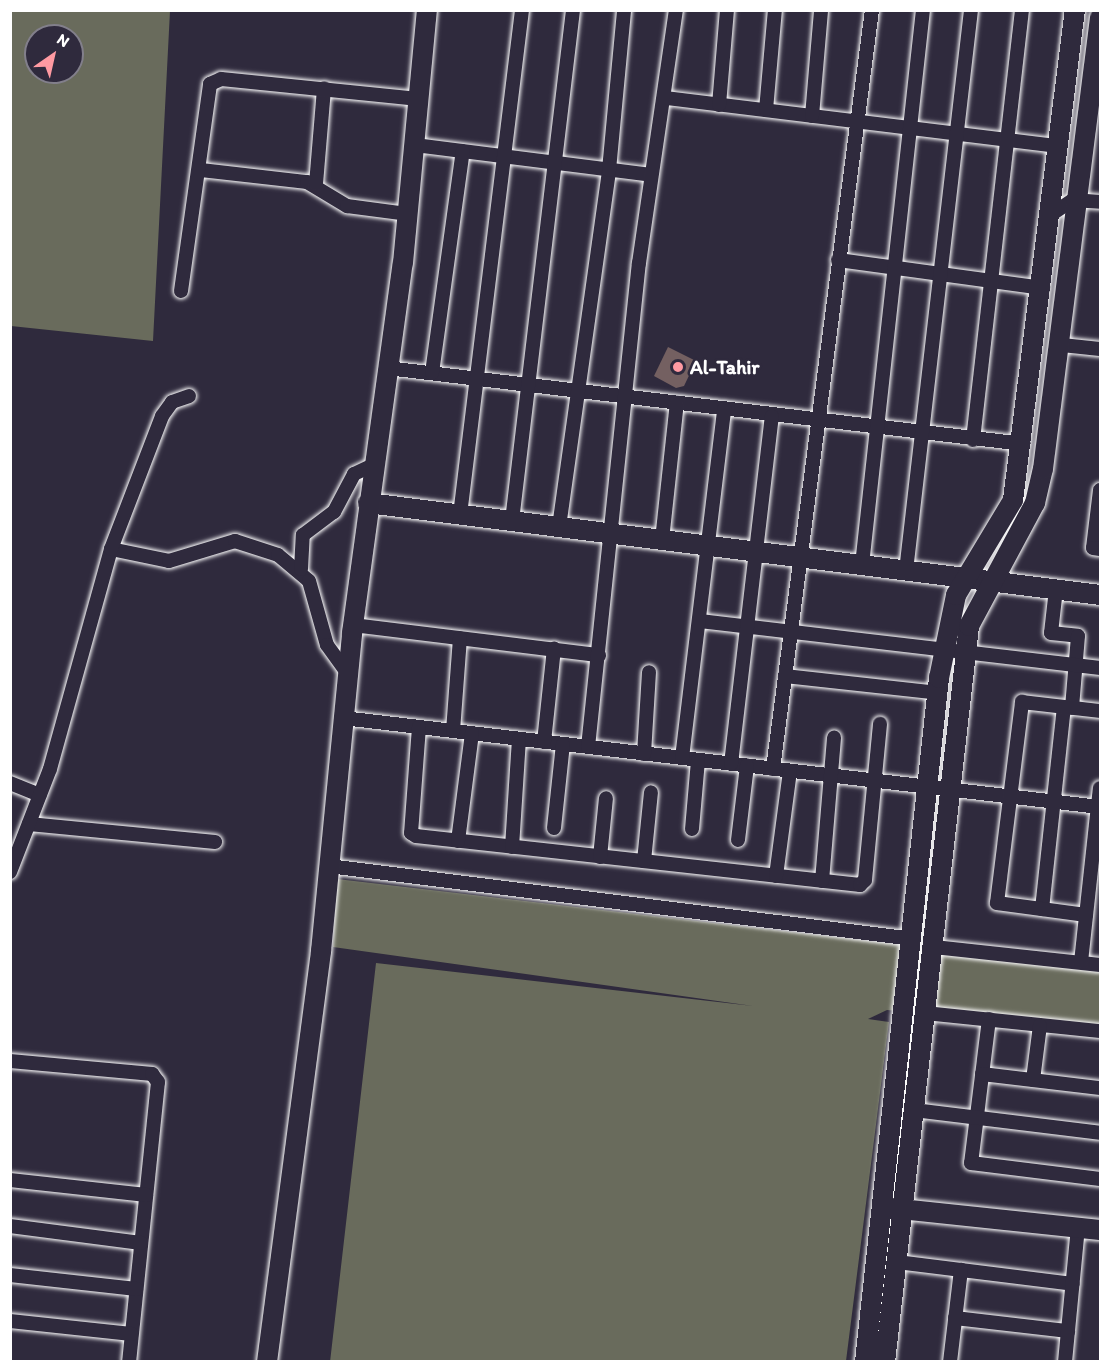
<!DOCTYPE html>
<style>
body{margin:0}
#map{position:relative;width:1111px;height:1372px;overflow:hidden;background:#2f2a3d;font-family:Itim,sans-serif}
div>[style]{position:absolute}
.green>*{inset:0;background:#696b5c}
.building>*{inset:0;background:#746061}
.roads{filter:drop-shadow(0 0 2px #fff) drop-shadow(0 0 2px #fff)}
.street>*{height:14px;margin:-7px;padding:0 7px;transform-origin:7px;border-radius:7px;background:#2f2a3d}
.secondary>*{height:20px;margin:-10px;padding:0 10px;transform-origin:10px;border-radius:10px;background:#2f2a3d}
.dots>*{width:16px;height:16px;translate:-50% -50%;box-sizing:border-box;border:3px solid #2f2a3d;border-radius:50%}
span{translate:-50% -50%;white-space:nowrap;text-align:center;line-height:1.15;-webkit-text-stroke:5px #2f2a3d;paint-order:stroke}
.poi-label{font-size:20px;color:#fff;font-weight:700}
.left{translate:0 -50%;text-align:left}
.frame{position:absolute;inset:0;border:12px solid #fff;pointer-events:none}
.north{position:absolute;left:24px;top:24px;width:60px;height:60px;box-sizing:border-box;background:#2f2a3d;border:2px solid #827f8b;border-radius:50%;rotate:34deg;font-size:16px;font-weight:700;line-height:24px;text-align:center;color:#fff}
.north::after{content:'';display:block;margin:auto;width:21px;height:27px;background:#ff9aa2;clip-path:polygon(50% 0,100% 100%,50% 72%,0 100%)}
</style>
<div id="map">
<div class="green">
<i style="clip-path:polygon(evenodd,11px 10px,170px 11px,153px 341px,11px 326px,11px 10px,36px 36px,72px 36px,72px 72px,36px 72px,36px 36px)"></i>
<i style="clip-path:polygon(337px 879px,1100px 968px,1100px 1028px,887px 1010px,868px 1019px,889px 1022px,846px 1361px,330px 1362px,376px 963px,753px 1006px,333px 947px)"></i>
</div>
<div class="building">
<i style="clip-path:polygon(668px 347px,696px 361px,684px 386px,676px 388px,654px 376px)"></i>
</div>
<div class="roads">
<div class="street">
<i style="left:666px;top:98px;width:396px;rotate:7deg"></i>
<i style="left:719px;top:105px;width:95px;rotate:-85.2deg"></i>
<i style="left:766px;top:110px;width:100px;rotate:-84.9deg"></i>
<i style="left:812px;top:116px;width:106px;rotate:-85.1deg"></i>
<i style="left:415px;top:145px;width:238px;rotate:7.2deg"></i>
<i style="left:201px;top:170px;width:107px;rotate:6.5deg"></i>
<i style="left:307px;top:182px;width:47px;rotate:31deg"></i>
<i style="left:347px;top:206px;width:62px;rotate:7.5deg"></i>
<i style="left:316px;top:184px;width:96px;rotate:-85.2deg"></i>
<i style="left:1052px;top:214px;width:25px;rotate:-34deg"></i>
<i style="left:1073px;top:200px;width:27px;rotate:4deg"></i>
<i style="left:838px;top:260px;width:207px;rotate:7.8deg"></i>
<i style="left:181px;top:291px;width:209px;rotate:-82deg"></i>
<i style="left:210px;top:84px;width:12px;rotate:-24deg"></i>
<i style="left:221px;top:79px;width:199px;rotate:5.8deg"></i>
<i style="left:1062px;top:345px;width:38px;rotate:6deg"></i>
<i style="left:387px;top:368px;width:641px;rotate:6.81deg"></i>
<i style="left:432px;top:373px;width:224px;rotate:-82.1deg"></i>
<i style="left:973px;top:440px;width:433px;rotate:-83.5deg"></i>
<i style="left:1100px;top:490px;width:58px;rotate:96.9deg"></i>
<i style="left:1093px;top:548px;width:7px;rotate:8deg"></i>
<i style="left:460px;top:515px;width:509px;rotate:-83deg"></i>
<i style="left:512px;top:521px;width:515px;rotate:-83.19deg"></i>
<i style="left:559px;top:527px;width:360px;rotate:-82deg"></i>
<i style="left:609px;top:170px;width:161px;rotate:-84.6deg"></i>
<i style="left:662px;top:540px;width:138px;rotate:-83.8deg"></i>
<i style="left:111px;top:549px;width:59px;rotate:11.7deg"></i>
<i style="left:169px;top:561px;width:69px;rotate:-16.9deg"></i>
<i style="left:235px;top:541px;width:45px;rotate:18deg"></i>
<i style="left:278px;top:555px;width:40px;rotate:40deg"></i>
<i style="left:309px;top:581px;width:66px;rotate:74.3deg"></i>
<i style="left:327px;top:645px;width:36px;rotate:54deg"></i>
<i style="left:862px;top:565px;width:558px;rotate:-83.73deg"></i>
<i style="left:301px;top:569px;width:34px;rotate:-87deg"></i>
<i style="left:303px;top:535px;width:39px;rotate:-37deg"></i>
<i style="left:334px;top:512px;width:43px;rotate:-62.2deg"></i>
<i style="left:354px;top:474px;width:21px;rotate:-25deg"></i>
<i style="left:906px;top:571px;width:565px;rotate:-83.39deg"></i>
<i style="left:1056px;top:589px;width:44px;rotate:96.5deg"></i>
<i style="left:1051px;top:633px;width:27px;rotate:6deg"></i>
<i style="left:1078px;top:636px;width:72px;rotate:94.8deg"></i>
<i style="left:700px;top:621px;width:403px;rotate:6.7deg"></i>
<i style="left:353px;top:625px;width:248px;rotate:7deg"></i>
<i style="left:785px;top:676px;width:154px;rotate:6.3deg"></i>
<i style="left:343px;top:718px;width:762px;rotate:6.71deg"></i>
<i style="left:419px;top:727px;width:106px;rotate:94.3deg"></i>
<i style="left:411px;top:833px;width:6px;rotate:31deg"></i>
<i style="left:416px;top:836px;width:447px;rotate:6.3deg"></i>
<i style="left:860px;top:885px;width:7px;rotate:-45deg"></i>
<i style="left:865px;top:880px;width:157px;rotate:-84.5deg"></i>
<i style="left:453px;top:731px;width:93px;rotate:-85.7deg"></i>
<i style="left:544px;top:742px;width:94px;rotate:-83.9deg"></i>
<i style="left:588px;top:747px;width:487px;rotate:-84deg"></i>
<i style="left:639px;top:263px;width:256px;rotate:-81.7deg"></i>
<i style="left:644px;top:754px;width:82px;rotate:-86.5deg"></i>
<i style="left:682px;top:758px;width:352px;rotate:-83.1deg"></i>
<i style="left:731px;top:764px;width:350px;rotate:-83.3deg"></i>
<i style="left:773px;top:769px;width:765px;rotate:-82.57deg"></i>
<i style="left:10px;top:783px;width:32px;rotate:22deg"></i>
<i style="left:29px;top:824px;width:187px;rotate:5.5deg"></i>
<i style="left:554px;top:828px;width:84px;rotate:-83.9deg"></i>
<i style="left:692px;top:829px;width:69px;rotate:-85deg"></i>
<i style="left:738px;top:840px;width:75px;rotate:-83.1deg"></i>
<i style="left:458px;top:841px;width:109px;rotate:-82.6deg"></i>
<i style="left:512px;top:847px;width:108px;rotate:-86.3deg"></i>
<i style="left:600px;top:857px;width:59px;rotate:-84.2deg"></i>
<i style="left:644px;top:861px;width:69px;rotate:-84.2deg"></i>
<i style="left:328px;top:866px;width:590px;rotate:7.11deg"></i>
<i style="left:10px;top:872px;width:110px;rotate:-68.8deg"></i>
<i style="left:50px;top:769px;width:228px;rotate:-74.5deg"></i>
<i style="left:111px;top:549px;width:142px;rotate:-69deg"></i>
<i style="left:162px;top:416px;width:17px;rotate:-54deg"></i>
<i style="left:172px;top:402px;width:18px;rotate:-19deg"></i>
<i style="left:776px;top:876px;width:106px;rotate:-82.4deg"></i>
<i style="left:822px;top:881px;width:144px;rotate:-85.2deg"></i>
<i style="left:1042px;top:909px;width:203px;rotate:-83.8deg"></i>
<i style="left:1086px;top:915px;width:90px;rotate:-172.3deg"></i>
<i style="left:997px;top:903px;width:203px;rotate:-82.9deg"></i>
<i style="left:1022px;top:702px;width:79px;rotate:6.6deg"></i>
<i style="left:934px;top:947px;width:167px;rotate:6.2deg"></i>
<i style="left:1081px;top:962px;width:175px;rotate:-83.8deg"></i>
<i style="left:925px;top:1013px;width:176px;rotate:5.9deg"></i>
<i style="left:989px;top:1019px;width:145px;rotate:97.1deg"></i>
<i style="left:971px;top:1163px;width:130px;rotate:7.1deg"></i>
<i style="left:10px;top:1061px;width:143px;rotate:5.2deg"></i>
<i style="left:152px;top:1074px;width:10px;rotate:53deg"></i>
<i style="left:158px;top:1082px;width:281px;rotate:95.9deg"></i>
<i style="left:982px;top:1074px;width:119px;rotate:6.8deg"></i>
<i style="left:1033px;top:1080px;width:55px;rotate:-82.7deg"></i>
<i style="left:914px;top:1110px;width:187px;rotate:7deg"></i>
<i style="left:10px;top:1180px;width:137px;rotate:6.3deg"></i>
<i style="left:10px;top:1226px;width:132px;rotate:7.4deg"></i>
<i style="left:897px;top:1262px;width:177px;rotate:7.1deg"></i>
<i style="left:10px;top:1275px;width:127px;rotate:6.3deg"></i>
<i style="left:955px;top:1318px;width:114px;rotate:6.6deg"></i>
<i style="left:10px;top:1321px;width:122px;rotate:6.1deg"></i>
<i style="left:950px;top:1362px;width:93px;rotate:-83.2deg"></i>
<i style="left:1065px;top:1362px;width:135px;rotate:-84.5deg"></i>
</div>
<div class="secondary">
<i style="left:368px;top:503px;width:738px;rotate:7.16deg"></i>
<i style="left:891px;top:1208px;width:210px;rotate:6deg"></i>
<i style="left:267px;top:1362px;width:415px;rotate:-82.5deg"></i>
<i style="left:321px;top:951px;width:320px;rotate:-84.4deg"></i>
<i style="left:352px;top:633px;width:373px;rotate:-82.2deg"></i>
<i style="left:403px;top:263px;width:254px;rotate:-84.6deg"></i>
<i style="left:865px;top:1362px;width:688px;rotate:-83.83deg"></i>
<i style="left:939px;top:678px;width:85px;rotate:-78.4deg"></i>
<i style="left:956px;top:595px;width:111px;rotate:-59deg"></i>
<i style="left:1013px;top:500px;width:494px;rotate:-82.8deg"></i>
<i style="left:885px;top:1362px;width:741px;rotate:-83.49deg"></i>
<i style="left:969px;top:626px;width:140px;rotate:-61.8deg"></i>
<i style="left:1035px;top:503px;width:35px;rotate:-77deg"></i>
<i style="left:1043px;top:469px;width:455px;rotate:-82.8deg"></i>
</div>
</div>
<div class="dots">
<i style="left:678px;top:367px;background:#ff9aa2"></i>
</div>
<div class="poi-label">
<span class="left" style="left:690px;top:367px">Al-Tahir</span>
</div>
<div class="frame"></div>
<div class="north">N</div>
</div>
